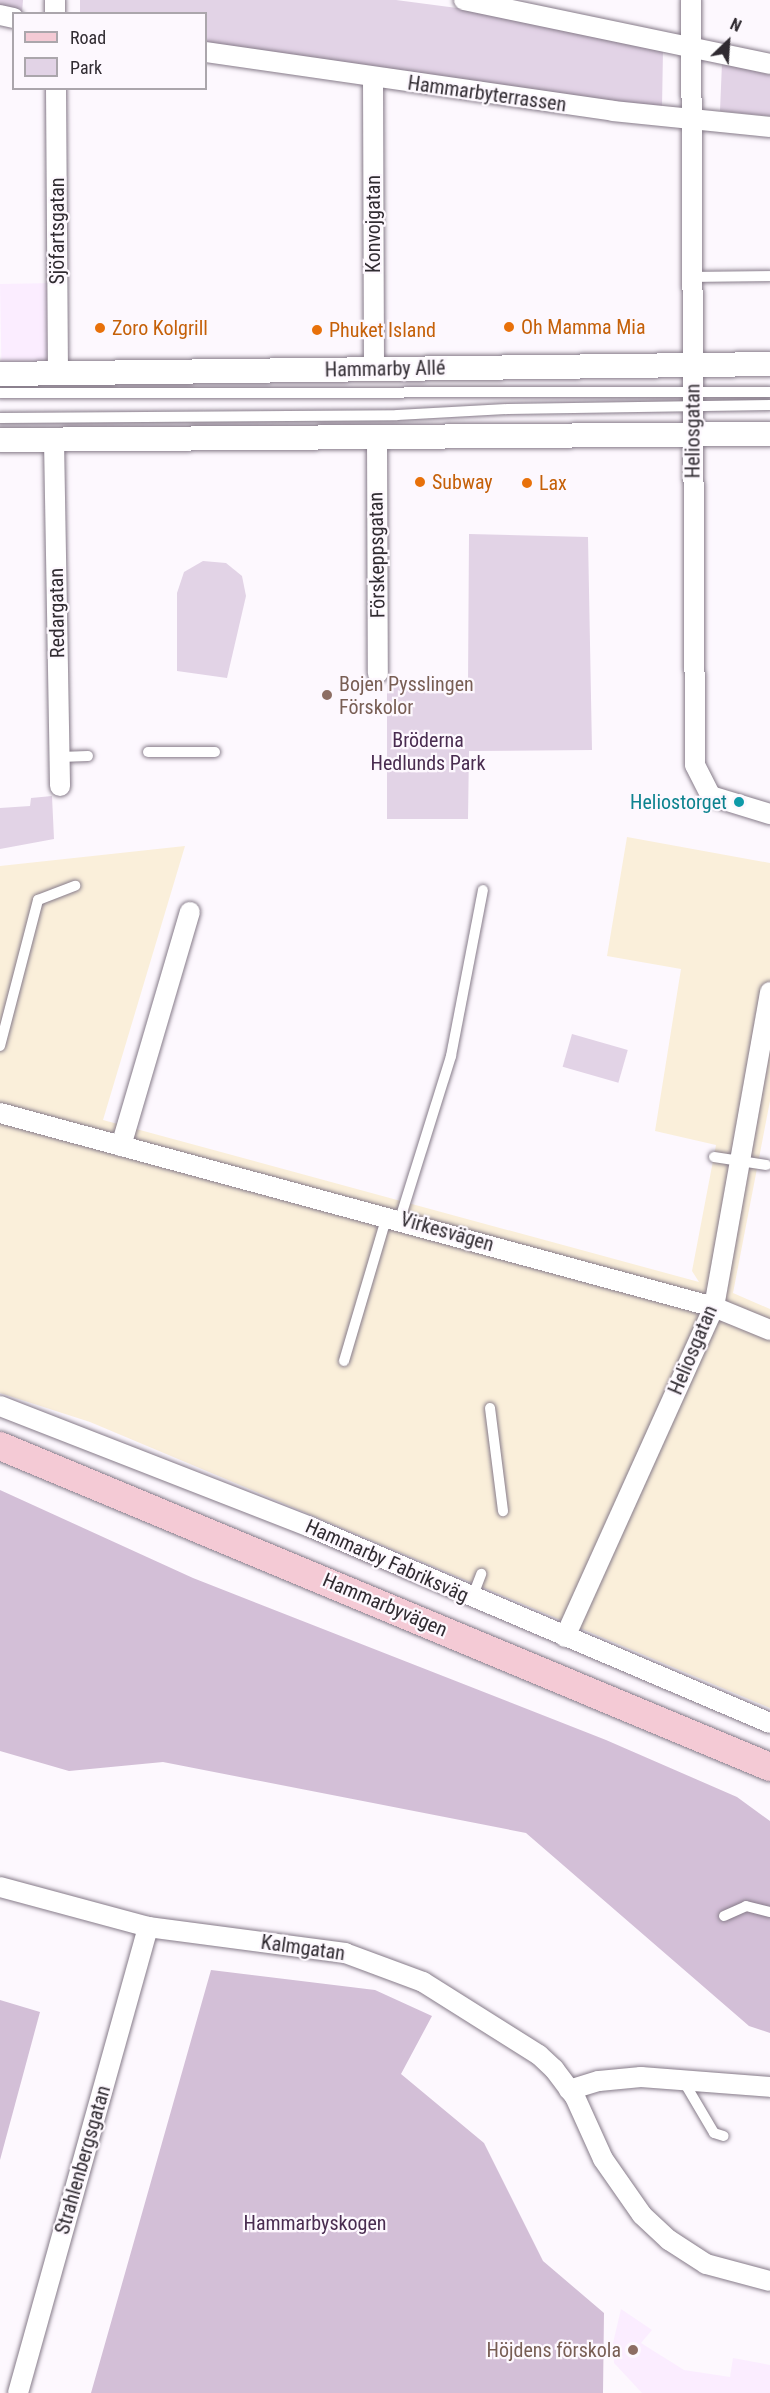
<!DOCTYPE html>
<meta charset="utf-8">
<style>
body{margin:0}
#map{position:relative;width:770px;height:2393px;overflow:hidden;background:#fdf8fe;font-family:"Roboto Condensed",sans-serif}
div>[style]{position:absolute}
.built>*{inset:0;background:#fbedff;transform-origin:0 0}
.industrial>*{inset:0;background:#faefda}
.green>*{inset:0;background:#e2d3e6;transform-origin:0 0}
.forest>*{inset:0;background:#d3bfd7}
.roads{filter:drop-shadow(0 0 2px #867b89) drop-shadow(0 0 2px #867b89)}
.service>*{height:10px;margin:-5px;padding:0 5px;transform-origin:5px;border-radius:5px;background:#fff}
.minor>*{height:20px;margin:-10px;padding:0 10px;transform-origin:10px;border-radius:10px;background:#fff}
.tertiary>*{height:24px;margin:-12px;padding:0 12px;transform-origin:12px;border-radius:12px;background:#fff}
.secondary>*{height:28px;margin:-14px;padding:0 14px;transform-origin:14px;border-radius:14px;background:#f4cad5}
.dots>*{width:16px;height:16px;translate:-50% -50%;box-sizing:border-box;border:3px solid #fdf8fe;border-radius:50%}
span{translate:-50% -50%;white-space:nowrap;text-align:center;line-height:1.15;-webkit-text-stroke:4.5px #fdf8fe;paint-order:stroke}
.street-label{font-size:20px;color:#302b31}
.food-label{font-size:20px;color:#c56008}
.left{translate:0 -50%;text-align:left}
.education-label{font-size:20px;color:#785e54}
.right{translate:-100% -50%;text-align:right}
.park-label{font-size:20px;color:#492c50}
.culture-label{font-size:20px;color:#0d838f}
.legend{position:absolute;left:12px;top:12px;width:195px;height:78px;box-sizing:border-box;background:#fdf8fe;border:2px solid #aba6ac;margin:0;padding:8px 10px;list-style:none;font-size:18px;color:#302b31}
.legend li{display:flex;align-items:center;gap:12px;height:30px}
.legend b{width:30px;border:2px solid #aba6ac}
.north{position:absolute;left:698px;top:12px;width:60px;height:60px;-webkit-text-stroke:4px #fdf8fe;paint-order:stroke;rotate:25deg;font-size:16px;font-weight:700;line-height:24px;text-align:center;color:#302b31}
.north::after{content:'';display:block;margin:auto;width:21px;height:27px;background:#302b31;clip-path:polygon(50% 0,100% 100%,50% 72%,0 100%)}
</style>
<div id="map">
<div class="built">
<i style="left:55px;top:283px;width:78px;height:55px;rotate:89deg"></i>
<i style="clip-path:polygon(621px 2309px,652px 2330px,641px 2343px,684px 2370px,730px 2377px,733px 2358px,770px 2365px,770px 2393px,642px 2393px,614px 2363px,613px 2343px)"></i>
</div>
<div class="industrial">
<i style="clip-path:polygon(627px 837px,770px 863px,770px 1101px,733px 1293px,770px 1309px,770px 1708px,90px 1422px,0 1393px,0 866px,185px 846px,103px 1120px,699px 1282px,692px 1271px,716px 1145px,655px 1131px,681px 969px,607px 956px)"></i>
</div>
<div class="green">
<i style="clip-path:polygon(0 0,23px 0,22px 13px,0 9px)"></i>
<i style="clip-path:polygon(80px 0,396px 0,457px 8px,663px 50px,662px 108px,206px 43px,206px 14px,80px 14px)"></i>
<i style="clip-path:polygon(722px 63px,770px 75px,770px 116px,720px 111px)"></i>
<i style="clip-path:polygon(469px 534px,588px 537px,592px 750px,469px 751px,468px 819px,387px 819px,387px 685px,468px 684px)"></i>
<i style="clip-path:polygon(203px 561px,226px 563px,242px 576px,246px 596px,227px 678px,177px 671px,177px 593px,184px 572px)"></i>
<i style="clip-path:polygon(52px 796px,54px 839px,0 849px,0 808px,30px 806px,31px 798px)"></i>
<i style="left:572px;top:1034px;width:58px;height:34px;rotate:16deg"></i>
</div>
<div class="forest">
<i style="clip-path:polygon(0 1490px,193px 1578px,606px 1740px,737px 1797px,770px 1821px,770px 2033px,749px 2026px,526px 1833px,163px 1762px,69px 1771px,0 1751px)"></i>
<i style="clip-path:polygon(211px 1970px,375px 1990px,432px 2016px,401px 2074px,484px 2143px,543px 2261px,604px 2313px,603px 2393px,91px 2393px)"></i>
<i style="clip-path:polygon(0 2000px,40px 2012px,0 2160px)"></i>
</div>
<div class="roads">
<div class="service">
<i style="left:692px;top:277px;width:78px;rotate:-0.7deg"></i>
<i style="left:0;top:393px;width:770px;rotate:-0.07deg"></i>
<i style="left:0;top:418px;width:397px;rotate:-0.4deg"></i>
<i style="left:397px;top:415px;width:111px;rotate:-3.1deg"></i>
<i style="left:508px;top:409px;width:262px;rotate:-0.9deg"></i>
<i style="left:148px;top:752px;width:67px"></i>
<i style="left:60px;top:757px;width:28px;rotate:-2deg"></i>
<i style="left:0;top:1046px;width:151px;rotate:-75.4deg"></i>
<i style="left:38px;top:900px;width:40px;rotate:-21deg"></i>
<i style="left:714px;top:1157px;width:53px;rotate:8.7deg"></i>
<i style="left:400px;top:1219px;width:171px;rotate:-72.6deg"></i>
<i style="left:451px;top:1056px;width:169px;rotate:-79.1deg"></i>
<i style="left:344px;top:1361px;width:151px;rotate:-73.5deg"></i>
<i style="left:490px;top:1408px;width:104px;rotate:82.8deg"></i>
<i style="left:472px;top:1598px;width:26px;rotate:-69deg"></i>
<i style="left:724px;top:1916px;width:24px;rotate:-24deg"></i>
<i style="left:746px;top:1906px;width:25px;rotate:14deg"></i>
<i style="left:684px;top:2082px;width:59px;rotate:59.5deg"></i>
<i style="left:714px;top:2133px;width:10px;rotate:17deg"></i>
</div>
<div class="minor">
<i style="left:55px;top:0;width:14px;rotate:90deg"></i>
<i style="left:464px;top:0;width:313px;rotate:11.8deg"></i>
<i style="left:691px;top:0;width:765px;rotate:89.7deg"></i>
<i style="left:695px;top:765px;width:35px;rotate:63deg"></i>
<i style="left:711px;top:796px;width:62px;rotate:17deg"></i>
<i style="left:0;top:15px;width:14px;rotate:12deg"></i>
<i style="left:206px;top:52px;width:411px;rotate:8.2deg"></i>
<i style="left:613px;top:111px;width:158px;rotate:5.8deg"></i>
<i style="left:373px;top:79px;width:290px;rotate:89.8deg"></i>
<i style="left:56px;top:88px;width:286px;rotate:89.6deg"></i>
<i style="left:377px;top:436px;width:237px;rotate:89.8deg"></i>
<i style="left:54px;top:440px;width:346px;rotate:89deg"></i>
<i style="left:0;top:1113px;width:740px;rotate:15.2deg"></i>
<i style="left:714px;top:1307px;width:61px;rotate:22.3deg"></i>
<i style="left:121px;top:1146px;width:244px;rotate:-73.6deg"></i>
<i style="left:0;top:1406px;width:333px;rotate:21.3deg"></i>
<i style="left:310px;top:1527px;width:500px;rotate:23.08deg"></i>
<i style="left:565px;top:1637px;width:362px;rotate:-65.7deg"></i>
<i style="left:714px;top:1307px;width:320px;rotate:-79.9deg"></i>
<i style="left:0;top:1887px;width:153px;rotate:15.1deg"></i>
<i style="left:148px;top:1927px;width:199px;rotate:7.5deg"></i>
<i style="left:345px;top:1953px;width:83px;rotate:20.4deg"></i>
<i style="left:423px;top:1982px;width:137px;rotate:32.2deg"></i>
<i style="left:539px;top:2055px;width:21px;rotate:43deg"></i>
<i style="left:554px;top:2069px;width:35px;rotate:53deg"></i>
<i style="left:575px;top:2097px;width:68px;rotate:65.7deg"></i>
<i style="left:603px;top:2159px;width:68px;rotate:55.1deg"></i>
<i style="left:642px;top:2215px;width:37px;rotate:43deg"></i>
<i style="left:669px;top:2240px;width:44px;rotate:33deg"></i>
<i style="left:706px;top:2264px;width:66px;rotate:14.9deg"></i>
<i style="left:569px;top:2090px;width:31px;rotate:-17deg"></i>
<i style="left:599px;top:2081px;width:42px;rotate:-5.4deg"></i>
<i style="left:641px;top:2077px;width:129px;rotate:4.4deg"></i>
<i style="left:18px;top:2393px;width:484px;rotate:-74.4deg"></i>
</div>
<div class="tertiary">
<i style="left:0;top:374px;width:770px;rotate:-0.74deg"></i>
<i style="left:0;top:440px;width:770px;rotate:-0.45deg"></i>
</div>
<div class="secondary">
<i style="left:0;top:1446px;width:834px;rotate:22.63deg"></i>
</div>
</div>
<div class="dots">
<i style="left:509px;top:327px;background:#e8710a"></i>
<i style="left:100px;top:328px;background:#e8710a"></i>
<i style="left:317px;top:330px;background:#e8710a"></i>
<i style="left:420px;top:482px;background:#e8710a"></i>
<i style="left:527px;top:483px;background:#e8710a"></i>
<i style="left:327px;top:695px;background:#8d6e63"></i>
<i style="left:739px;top:802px;background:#0f9aa8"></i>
<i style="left:633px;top:2350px;background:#8d6e63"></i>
</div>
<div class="street-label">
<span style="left:487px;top:94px;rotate:8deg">Hammarbyterrassen</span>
<span style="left:373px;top:224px;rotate:-90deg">Konvojgatan</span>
<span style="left:57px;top:231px;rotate:-90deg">Sjöfartsgatan</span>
<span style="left:385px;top:369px;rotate:-1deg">Hammarby Allé</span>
<span style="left:693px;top:431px;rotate:-90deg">Heliosgatan</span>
<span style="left:377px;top:555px;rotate:-91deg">Förskeppsgatan</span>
<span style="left:57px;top:613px;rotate:-91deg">Redargatan</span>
<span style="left:447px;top:1232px;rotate:16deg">Virkesvägen</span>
<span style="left:693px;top:1350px;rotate:-67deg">Heliosgatan</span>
<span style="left:387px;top:1561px;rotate:24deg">Hammarby Fabriksväg</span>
<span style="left:385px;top:1605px;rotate:23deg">Hammarbyvägen</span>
<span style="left:303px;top:1948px;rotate:8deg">Kalmgatan</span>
<span style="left:83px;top:2160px;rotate:-74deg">Strahlenbergsgatan</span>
</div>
<div class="food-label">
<span class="left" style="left:521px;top:327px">Oh Mamma Mia</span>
<span class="left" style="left:112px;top:328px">Zoro Kolgrill</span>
<span class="left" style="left:329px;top:330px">Phuket Island</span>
<span class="left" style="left:432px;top:482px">Subway</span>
<span class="left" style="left:539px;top:483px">Lax</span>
</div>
<div class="education-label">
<span class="left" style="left:339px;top:696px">Bojen Pysslingen<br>Förskolor</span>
<span class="right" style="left:621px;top:2350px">Höjdens förskola</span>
</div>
<div class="park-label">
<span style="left:428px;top:752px">Bröderna<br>Hedlunds Park</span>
<span style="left:315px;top:2223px">Hammarbyskogen</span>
</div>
<div class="culture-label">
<span class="right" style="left:727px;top:802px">Heliostorget</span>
</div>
<ul class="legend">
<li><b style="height:8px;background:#f4cad5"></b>Road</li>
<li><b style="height:16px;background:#e2d3e6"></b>Park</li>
</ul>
<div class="north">N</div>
</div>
